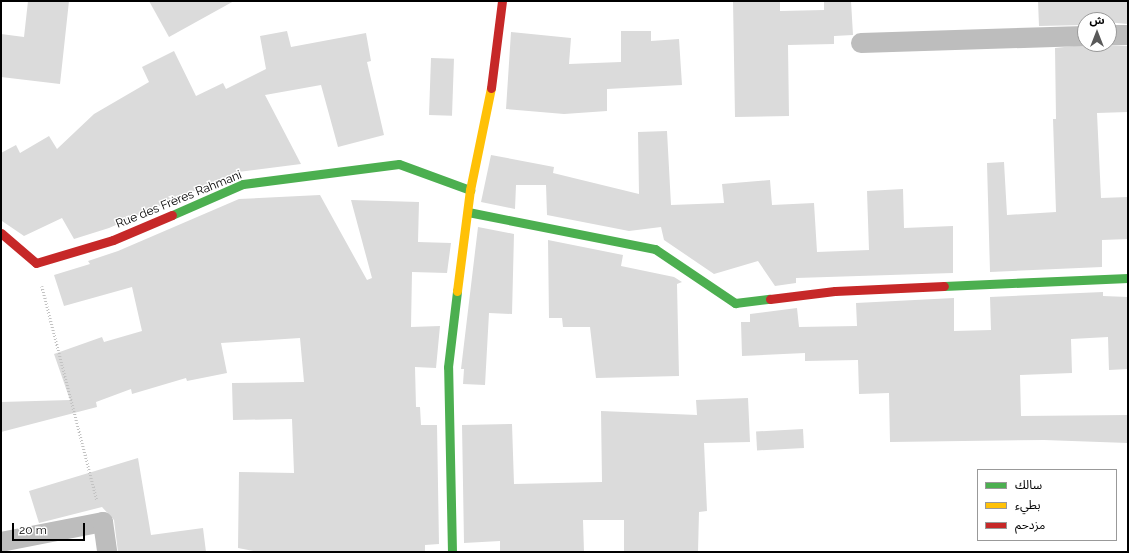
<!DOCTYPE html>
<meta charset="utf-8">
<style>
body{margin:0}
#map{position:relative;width:1129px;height:553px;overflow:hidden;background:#fff;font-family:Raleway,"Noto Sans Arabic",sans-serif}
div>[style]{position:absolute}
.building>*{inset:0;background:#dbdbdb;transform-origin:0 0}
.path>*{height:2.5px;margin-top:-1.25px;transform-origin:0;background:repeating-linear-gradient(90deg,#c2c2c2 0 1px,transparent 0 3px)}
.street>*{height:20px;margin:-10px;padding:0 10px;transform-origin:10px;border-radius:10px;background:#bdbdbd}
.fast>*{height:9px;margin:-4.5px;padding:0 4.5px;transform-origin:4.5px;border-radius:4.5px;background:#4caf50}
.slow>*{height:9px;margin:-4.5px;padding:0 4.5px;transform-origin:4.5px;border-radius:4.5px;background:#ffc107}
.jam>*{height:9px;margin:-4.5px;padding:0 4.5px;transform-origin:4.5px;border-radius:4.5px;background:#c62828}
span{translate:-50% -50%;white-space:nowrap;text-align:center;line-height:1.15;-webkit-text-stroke:3px #fff;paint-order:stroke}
.street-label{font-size:12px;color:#000}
.frame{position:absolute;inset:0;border:2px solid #000;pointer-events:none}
.legend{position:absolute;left:977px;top:469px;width:140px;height:72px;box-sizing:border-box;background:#fff;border:1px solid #999;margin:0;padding:5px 7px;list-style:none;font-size:12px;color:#000}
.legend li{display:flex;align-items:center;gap:8px;height:20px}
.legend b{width:20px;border:1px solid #999}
.north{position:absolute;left:1077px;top:12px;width:40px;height:40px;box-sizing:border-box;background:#fff;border:1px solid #999;border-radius:50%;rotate:0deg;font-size:11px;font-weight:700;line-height:16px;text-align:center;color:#000}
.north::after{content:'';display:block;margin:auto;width:14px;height:18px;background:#595959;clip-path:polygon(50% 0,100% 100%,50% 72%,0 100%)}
.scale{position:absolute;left:12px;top:523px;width:73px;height:18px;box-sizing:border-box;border:2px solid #000;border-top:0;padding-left:5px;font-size:12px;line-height:14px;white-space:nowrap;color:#000;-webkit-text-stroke:3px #fff;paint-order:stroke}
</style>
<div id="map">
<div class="building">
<i style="clip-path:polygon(28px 1px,69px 1px,60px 84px,1px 77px,1px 34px,24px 37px)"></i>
<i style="clip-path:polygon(149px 1px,234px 1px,169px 37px)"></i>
<i style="clip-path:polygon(733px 1px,780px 1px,780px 11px,824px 10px,824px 1px,851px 1px,853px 35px,834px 36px,834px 44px,788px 45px,789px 116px,735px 117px)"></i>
<i style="clip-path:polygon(1038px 1px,1128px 1px,1128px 24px,1085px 20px,1085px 25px,1039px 26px)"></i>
<i style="clip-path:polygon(287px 31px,291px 47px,366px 33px,371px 61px,367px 62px,384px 135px,338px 147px,321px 85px,265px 95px,301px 164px,238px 172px,109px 228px,74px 239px,62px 218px,24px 236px,2px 221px,1px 153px,16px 145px,20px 153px,49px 136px,57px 149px,94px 114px,149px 82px,142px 67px,174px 51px,196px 96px,223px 83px,226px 89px,266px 69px,260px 36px)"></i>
<i style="clip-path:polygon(621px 31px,651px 31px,651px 41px,679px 39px,682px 85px,607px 89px,607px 111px,564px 114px,506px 109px,511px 32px,571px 38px,569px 64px,621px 62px)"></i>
<i style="clip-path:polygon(1093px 44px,1128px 46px,1128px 112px,1097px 113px,1101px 198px,1128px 197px,1128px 239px,1102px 240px,1102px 267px,990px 272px,987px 163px,1004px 162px,1007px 215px,1056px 212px,1053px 119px,1056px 119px,1055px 48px)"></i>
<i style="left:431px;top:58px;width:23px;height:57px;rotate:2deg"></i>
<i style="clip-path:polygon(667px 131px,671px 205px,724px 203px,722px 184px,770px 180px,772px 205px,814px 203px,817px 252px,869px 250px,867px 191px,903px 189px,904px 228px,953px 226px,953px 273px,796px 278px,796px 283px,775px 286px,758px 261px,714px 274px,664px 240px,661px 227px,629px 231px,547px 215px,546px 185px,516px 185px,515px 209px,481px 202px,491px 155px,554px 167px,553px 173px,639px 194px,638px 132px)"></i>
<i style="clip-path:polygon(320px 195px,367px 280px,372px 278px,351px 200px,419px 202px,418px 242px,451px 243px,447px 273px,412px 272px,411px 327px,440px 326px,436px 368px,415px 367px,416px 407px,420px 407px,421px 425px,437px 425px,439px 544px,425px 545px,425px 552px,259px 552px,238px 548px,239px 472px,294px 473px,292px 419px,233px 420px,232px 383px,304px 382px,300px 338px,221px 343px,227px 373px,187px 381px,186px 378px,132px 394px,131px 389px,96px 402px,97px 407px,1px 432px,1px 402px,70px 400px,54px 354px,102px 337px,104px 342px,142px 331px,132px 287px,64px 306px,54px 275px,90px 264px,88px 261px,118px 251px,239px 199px)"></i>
<i style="clip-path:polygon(478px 227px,514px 234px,512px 314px,489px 313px,485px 385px,463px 384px,464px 369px,461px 369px)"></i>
<i style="clip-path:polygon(548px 240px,623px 255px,621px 266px,674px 277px,682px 282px,677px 284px,679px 376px,596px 378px,590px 327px,563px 327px,562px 318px,549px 318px)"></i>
<i style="clip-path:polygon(1103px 292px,1103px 296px,1128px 297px,1128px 369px,1109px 370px,1108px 337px,1071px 339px,1072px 373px,1020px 375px,1021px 416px,1128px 415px,1128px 443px,1044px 440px,890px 442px,889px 393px,859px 394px,858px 360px,805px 361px,805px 353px,742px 356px,741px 322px,750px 322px,750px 314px,797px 308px,799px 327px,857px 326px,856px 303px,954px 298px,954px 331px,991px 330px,990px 297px)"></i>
<i style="clip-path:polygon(748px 398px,750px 442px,704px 443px,707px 511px,699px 512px,698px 552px,624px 552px,624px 520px,583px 520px,584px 552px,500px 552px,500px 541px,464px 543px,462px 425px,512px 424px,514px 484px,602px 482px,601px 411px,697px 415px,696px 400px)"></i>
<i style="left:803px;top:429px;width:19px;height:47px;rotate:87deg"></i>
<i style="clip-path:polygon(138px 458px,151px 535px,203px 528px,206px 552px,118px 552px,114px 520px,102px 507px,39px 523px,29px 491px)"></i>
</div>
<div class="path">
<i style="left:42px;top:286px;width:221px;rotate:75.6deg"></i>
</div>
<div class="street">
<i style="left:1109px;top:35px;width:19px"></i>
<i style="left:861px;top:43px;width:224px;rotate:-1.8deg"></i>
<i style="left:1px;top:542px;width:104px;rotate:-11.1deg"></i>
<i style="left:103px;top:522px;width:30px;rotate:82deg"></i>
</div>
<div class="fast">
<i style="left:468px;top:212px;width:191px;rotate:11.2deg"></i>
<i style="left:655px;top:249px;width:97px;rotate:34deg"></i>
<i style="left:735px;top:303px;width:35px;rotate:-7deg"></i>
<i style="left:172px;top:215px;width:77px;rotate:-23.6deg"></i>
<i style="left:243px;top:184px;width:157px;rotate:-7.3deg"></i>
<i style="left:399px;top:164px;width:76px;rotate:20.1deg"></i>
<i style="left:944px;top:286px;width:184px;rotate:-2.5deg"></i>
<i style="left:452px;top:552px;width:185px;rotate:-91.2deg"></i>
<i style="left:448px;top:367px;width:77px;rotate:-83.2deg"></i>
</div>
<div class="slow">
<i style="left:457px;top:291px;width:102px;rotate:-82.7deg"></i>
<i style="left:470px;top:190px;width:104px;rotate:-78.4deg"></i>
</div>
<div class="jam">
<i style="left:491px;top:88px;width:88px;rotate:-82.8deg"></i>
<i style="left:1px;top:233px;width:46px;rotate:40.6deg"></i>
<i style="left:36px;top:263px;width:80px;rotate:-16.6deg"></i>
<i style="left:113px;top:240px;width:64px;rotate:-23deg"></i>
<i style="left:770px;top:299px;width:65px;rotate:-7deg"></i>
<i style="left:835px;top:291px;width:109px;rotate:-2.6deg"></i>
</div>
<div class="street-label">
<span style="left:179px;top:200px;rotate:-22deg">Rue des Frères Rahmani</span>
</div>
<div class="frame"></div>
<ul class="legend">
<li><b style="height:5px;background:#4caf50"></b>سالك</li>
<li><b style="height:5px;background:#ffc107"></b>بطيء</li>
<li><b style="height:5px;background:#c62828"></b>مزدحم</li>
</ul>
<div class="north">ش</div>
<div class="scale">20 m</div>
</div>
